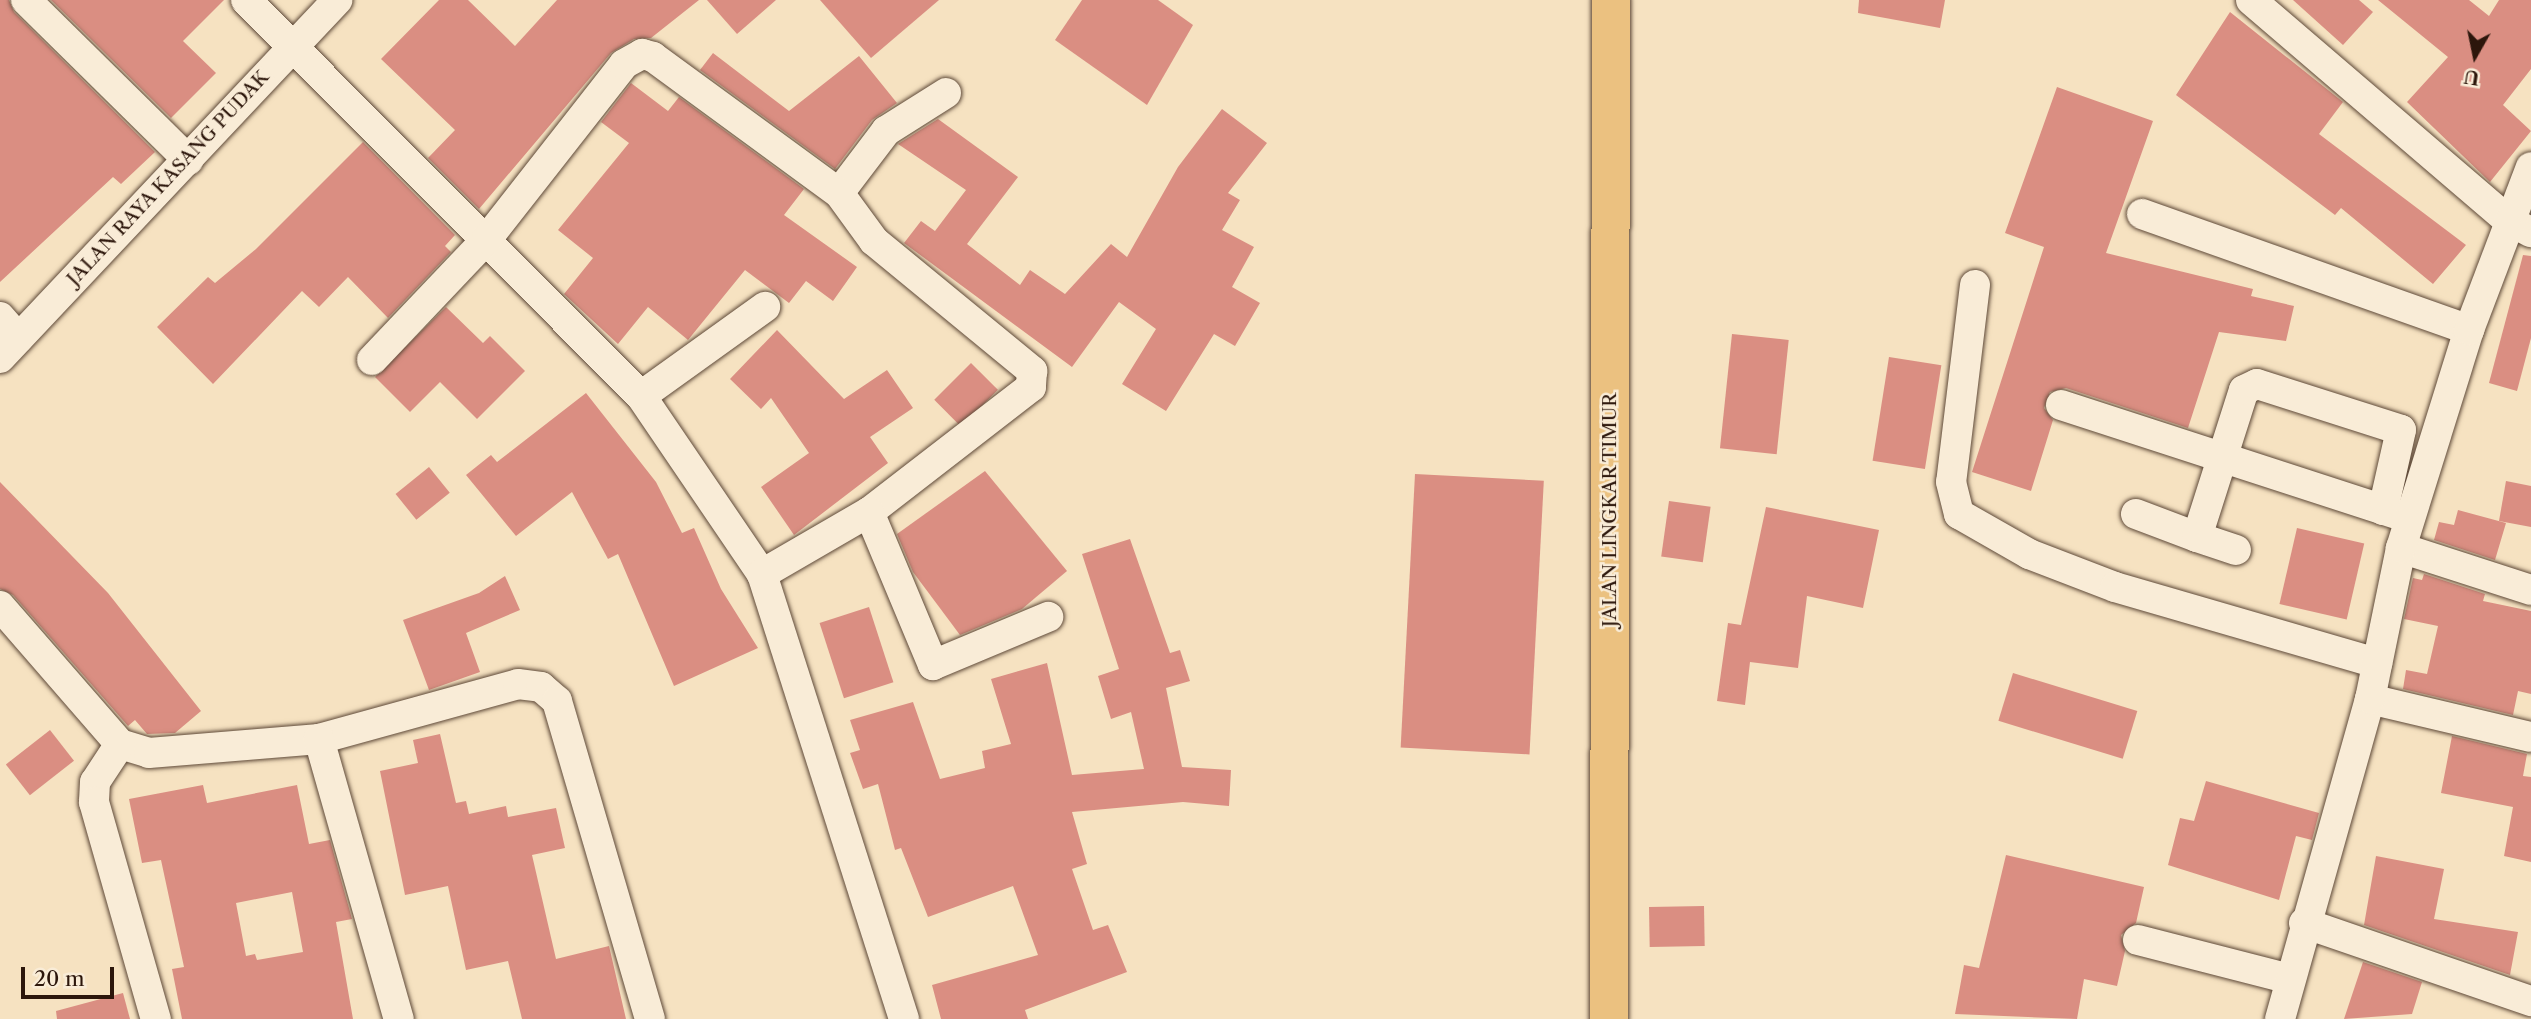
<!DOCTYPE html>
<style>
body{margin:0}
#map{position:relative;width:2531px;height:1019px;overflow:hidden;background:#f6e2c1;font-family:"Libre Caslon Text",serif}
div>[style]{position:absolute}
.building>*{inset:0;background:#da8e82;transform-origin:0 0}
.roads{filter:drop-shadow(0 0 2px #5e4938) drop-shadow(0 0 2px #5e4938)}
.minor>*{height:30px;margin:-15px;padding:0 15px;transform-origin:15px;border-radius:15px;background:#f9ecd7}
.highway>*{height:38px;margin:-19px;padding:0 19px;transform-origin:19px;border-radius:19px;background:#ebc180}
span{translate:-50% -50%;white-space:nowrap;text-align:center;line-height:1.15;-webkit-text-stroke:5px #f9ecd7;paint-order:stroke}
.street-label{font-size:19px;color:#2c160b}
.north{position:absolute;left:2440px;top:21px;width:70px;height:70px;-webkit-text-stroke:5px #f9ecd7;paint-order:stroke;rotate:189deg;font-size:19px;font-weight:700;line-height:28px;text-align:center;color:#2c160b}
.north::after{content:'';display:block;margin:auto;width:24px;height:32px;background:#2c160b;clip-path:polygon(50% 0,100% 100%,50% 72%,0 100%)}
.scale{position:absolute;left:21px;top:967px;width:93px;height:32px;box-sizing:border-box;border:4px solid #2c160b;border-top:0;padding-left:9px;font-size:21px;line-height:24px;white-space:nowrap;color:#2c160b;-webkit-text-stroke:5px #f9ecd7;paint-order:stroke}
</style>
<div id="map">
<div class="building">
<i style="clip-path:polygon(0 0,9px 0,14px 12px,155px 152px,121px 184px,113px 177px,0 282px)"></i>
<i style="clip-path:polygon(51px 0,224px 0,183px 41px,216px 73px,171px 118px)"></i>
<i style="clip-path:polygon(439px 0,468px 0,515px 46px,557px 0,699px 0,651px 38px,634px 39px,611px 53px,479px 209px,428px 158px,455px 130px,381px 59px)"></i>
<i style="clip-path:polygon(707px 0,776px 0,737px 34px)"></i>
<i style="clip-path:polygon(820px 0,939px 0,871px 58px)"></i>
<i style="clip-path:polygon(1082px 0,1158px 0,1193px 25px,1147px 105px,1055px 40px)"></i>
<i style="clip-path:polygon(1859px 0,1945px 0,1940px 28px,1858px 13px)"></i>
<i style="clip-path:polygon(2293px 0,2359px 0,2373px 12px,2343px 45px)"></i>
<i style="clip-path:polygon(2378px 0,2469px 0,2489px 16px,2499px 0,2531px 0,2531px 69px,2503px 105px,2531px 131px,2490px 182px,2407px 102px,2448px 57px)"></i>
<i style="clip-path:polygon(2230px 12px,2343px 102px,2319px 134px,2466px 245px,2433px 284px,2341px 208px,2335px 215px,2176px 95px)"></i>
<i style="clip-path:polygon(713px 53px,789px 111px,859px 56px,897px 103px,872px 120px,835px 169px,700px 70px)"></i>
<i style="clip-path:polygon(631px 83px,668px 111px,679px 97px,804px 189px,784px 215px,857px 267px,833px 301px,806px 281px,789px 303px,745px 270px,688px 340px,648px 307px,618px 344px,564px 294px,593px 258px,558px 230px,629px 143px,601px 122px)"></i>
<i style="clip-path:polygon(2057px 87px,2153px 121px,2106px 253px,2253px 289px,2251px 296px,2294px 306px,2286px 341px,2219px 332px,2188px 428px,2066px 388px,2050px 392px,2044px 408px,2053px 420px,2031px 491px,1972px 472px,2044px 247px,2005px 233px)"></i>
<i style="clip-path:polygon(1222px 109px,1267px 143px,1228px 193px,1240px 200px,1222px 230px,1254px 247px,1232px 287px,1260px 303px,1235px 346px,1214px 334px,1166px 411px,1122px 384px,1156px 329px,1119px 302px,1072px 367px,904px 243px,921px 221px,935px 231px,966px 190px,898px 144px,938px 119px,1018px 177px,967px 244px,1020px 285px,1030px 270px,1065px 294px,1111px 244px,1127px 257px,1178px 167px)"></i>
<i style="clip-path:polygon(363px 142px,455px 235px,445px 246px,451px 252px,388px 318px,348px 277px,319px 307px,302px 291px,213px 384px,157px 327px,208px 277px,215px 283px,256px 249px)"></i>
<i style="clip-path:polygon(2523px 255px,2531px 256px,2531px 338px,2517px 391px,2489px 383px)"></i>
<i style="clip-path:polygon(446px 307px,483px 343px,490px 336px,525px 371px,477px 419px,440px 382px,410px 412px,375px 377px)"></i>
<i style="clip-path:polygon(777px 330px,844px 399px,887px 370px,913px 408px,870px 437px,888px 463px,794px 535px,761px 487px,809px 453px,771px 398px,761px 409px,730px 379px)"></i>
<i style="left:1732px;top:334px;width:57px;height:115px;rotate:6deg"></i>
<i style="left:1889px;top:357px;width:53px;height:105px;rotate:9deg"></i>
<i style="left:971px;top:363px;width:38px;height:52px;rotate:45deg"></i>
<i style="clip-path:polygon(586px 393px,656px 482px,682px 533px,694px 528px,721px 589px,758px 648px,674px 686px,618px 554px,608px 559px,572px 492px,516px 536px,466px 475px,491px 455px,497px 462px)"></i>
<i style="left:429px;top:467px;width:33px;height:43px;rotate:51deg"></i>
<i style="clip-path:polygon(985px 471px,1067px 571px,1022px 609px,960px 635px,913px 572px,897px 534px)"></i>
<i style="left:1415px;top:474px;width:129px;height:274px;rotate:3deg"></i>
<i style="clip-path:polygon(2506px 481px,2531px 486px,2531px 527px,2499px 521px)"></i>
<i style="clip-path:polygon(0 482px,108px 593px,201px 711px,175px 733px,147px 734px,135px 720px,128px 726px,13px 595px,0 589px)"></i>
<i style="left:1669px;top:501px;width:42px;height:56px;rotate:8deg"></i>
<i style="clip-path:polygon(1766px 507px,1879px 530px,1863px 608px,1807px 596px,1798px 668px,1750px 662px,1745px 705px,1717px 701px,1728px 623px,1741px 625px)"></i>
<i style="clip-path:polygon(2458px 510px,2506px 523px,2495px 560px,2434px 540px,2439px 522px,2454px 525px)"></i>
<i style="left:2297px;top:528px;width:69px;height:78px;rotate:13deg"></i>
<i style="clip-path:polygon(1130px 539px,1170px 653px,1180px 650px,1190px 681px,1166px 688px,1182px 767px,1231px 770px,1229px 806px,1183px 802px,1072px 812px,1087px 864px,1072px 869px,1093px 930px,1108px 925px,1127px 972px,1025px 1010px,1028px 1019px,941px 1019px,932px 985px,1038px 955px,1013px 886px,928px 917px,901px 848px,895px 850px,878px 784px,863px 789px,850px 753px,860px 750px,850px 720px,913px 702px,940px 779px,985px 768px,982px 751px,1011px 744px,991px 679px,1047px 663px,1072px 775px,1144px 769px,1131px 712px,1111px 719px,1098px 676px,1119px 669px,1082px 554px)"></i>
<i style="clip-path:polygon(2424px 574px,2485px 594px,2483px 601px,2531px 611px,2531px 694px,2518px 691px,2513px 715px,2403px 689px,2406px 670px,2427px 674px,2438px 626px,2404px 619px,2413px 578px,2422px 580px)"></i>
<i style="clip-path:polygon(505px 576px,520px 610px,466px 633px,480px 672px,429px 690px,403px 620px,479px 593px)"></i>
<i style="left:869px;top:607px;width:79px;height:52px;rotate:72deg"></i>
<i style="left:2013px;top:673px;width:130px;height:50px;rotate:17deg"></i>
<i style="left:50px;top:730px;width:39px;height:56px;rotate:52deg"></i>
<i style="clip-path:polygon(440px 734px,456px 803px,466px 801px,469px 814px,506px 806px,508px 817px,556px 808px,565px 848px,532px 855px,556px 959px,609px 946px,626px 1019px,522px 1019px,508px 961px,466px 970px,448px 886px,405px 895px,380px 771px,418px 763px,413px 740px)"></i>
<i style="clip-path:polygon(2452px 736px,2527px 754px,2523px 776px,2531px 777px,2531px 862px,2504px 856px,2513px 807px,2441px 793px)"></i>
<i style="clip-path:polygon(2206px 781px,2319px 813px,2312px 840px,2296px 836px,2279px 900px,2168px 865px,2180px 818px,2194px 821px)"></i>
<i style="clip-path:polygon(evenodd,203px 785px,207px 803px,297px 785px,309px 844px,330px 840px,352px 919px,336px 922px,353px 1019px,182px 1019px,172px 969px,184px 967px,161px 860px,142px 863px,129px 799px,203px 785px,292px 892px,303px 952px,257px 960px,255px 954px,246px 956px,236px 903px,292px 892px)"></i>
<i style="clip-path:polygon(2006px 855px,2144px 887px,2136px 923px,2121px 935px,2125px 951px,2117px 986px,2084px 979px,2077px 1019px,1955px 1014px,1964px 965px,1979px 968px)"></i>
<i style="clip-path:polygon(2376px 856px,2444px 869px,2434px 919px,2518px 932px,2510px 975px,2364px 925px)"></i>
<i style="left:1704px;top:906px;width:40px;height:55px;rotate:89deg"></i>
<i style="clip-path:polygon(2363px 962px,2422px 982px,2412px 1014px,2344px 1019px)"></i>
<i style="clip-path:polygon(123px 993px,130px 1019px,57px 1019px,56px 1011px)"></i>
</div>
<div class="roads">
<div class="minor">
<i style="left:26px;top:0;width:228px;rotate:44.6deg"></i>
<i style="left:246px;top:0;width:559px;rotate:45.07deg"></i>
<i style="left:641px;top:396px;width:215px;rotate:55.8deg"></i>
<i style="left:762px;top:574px;width:467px;rotate:72.3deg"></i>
<i style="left:2251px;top:0;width:338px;rotate:40.6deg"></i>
<i style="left:2508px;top:220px;width:26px;rotate:28deg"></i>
<i style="left:839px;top:193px;width:78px;rotate:-52.8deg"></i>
<i style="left:886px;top:131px;width:71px;rotate:-32.3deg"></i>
<i style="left:2142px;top:214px;width:347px;rotate:19.5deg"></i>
<i style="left:1975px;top:285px;width:198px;rotate:96.9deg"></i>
<i style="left:1951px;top:482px;width:33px;rotate:76deg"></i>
<i style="left:1959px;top:514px;width:81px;rotate:29.7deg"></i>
<i style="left:2029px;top:554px;width:92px;rotate:21deg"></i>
<i style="left:2115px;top:587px;width:273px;rotate:16.2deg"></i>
<i style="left:0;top:317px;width:28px;rotate:49deg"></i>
<i style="left:0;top:358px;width:492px;rotate:-46.7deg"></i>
<i style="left:372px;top:360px;width:167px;rotate:-46.5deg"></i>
<i style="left:487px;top:239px;width:222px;rotate:-51.9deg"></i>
<i style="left:624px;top:64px;width:21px;rotate:-29deg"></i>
<i style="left:642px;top:54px;width:11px;rotate:15deg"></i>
<i style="left:653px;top:57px;width:230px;rotate:36.2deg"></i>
<i style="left:839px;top:193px;width:59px;rotate:53.9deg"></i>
<i style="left:874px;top:241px;width:205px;rotate:39.4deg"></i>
<i style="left:1032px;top:371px;width:16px;rotate:94deg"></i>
<i style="left:1031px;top:387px;width:205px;rotate:142.3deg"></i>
<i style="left:869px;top:512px;width:124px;rotate:149.9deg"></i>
<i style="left:641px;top:396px;width:153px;rotate:-35.7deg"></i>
<i style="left:2061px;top:405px;width:356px;rotate:18deg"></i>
<i style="left:869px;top:512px;width:166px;rotate:67.3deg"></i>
<i style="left:933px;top:665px;width:125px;rotate:-22.7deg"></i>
<i style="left:2136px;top:514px;width:65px;rotate:20.7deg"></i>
<i style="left:2197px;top:537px;width:154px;rotate:-72.3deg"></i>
<i style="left:2244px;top:390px;width:14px;rotate:-25deg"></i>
<i style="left:2257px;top:384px;width:151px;rotate:17.7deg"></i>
<i style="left:2401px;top:430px;width:82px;rotate:102.7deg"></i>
<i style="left:2197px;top:537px;width:41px;rotate:18.4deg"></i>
<i style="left:2401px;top:548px;width:137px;rotate:17.9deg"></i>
<i style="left:0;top:606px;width:183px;rotate:49deg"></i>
<i style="left:120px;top:744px;width:30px;rotate:17deg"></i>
<i style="left:149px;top:753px;width:171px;rotate:-4.7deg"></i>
<i style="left:319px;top:739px;width:206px;rotate:-15.4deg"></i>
<i style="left:518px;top:684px;width:23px;rotate:7deg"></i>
<i style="left:541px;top:687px;width:21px;rotate:41deg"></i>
<i style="left:557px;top:701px;width:331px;rotate:73.7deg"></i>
<i style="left:2370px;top:699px;width:165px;rotate:13.3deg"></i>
<i style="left:319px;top:739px;width:291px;rotate:74.1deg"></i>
<i style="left:120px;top:744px;width:45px;rotate:123.3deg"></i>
<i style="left:95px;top:782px;width:20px;rotate:93deg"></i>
<i style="left:94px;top:802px;width:226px;rotate:74.1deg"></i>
<i style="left:2304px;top:923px;width:240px;rotate:19deg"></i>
<i style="left:2138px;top:940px;width:157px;rotate:14.4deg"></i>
<i style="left:2280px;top:1019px;width:332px;rotate:-74.3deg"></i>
<i style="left:2370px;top:699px;width:154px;rotate:-78.4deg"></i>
<i style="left:2401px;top:548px;width:228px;rotate:-72.7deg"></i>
<i style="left:2469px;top:330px;width:174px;rotate:-69.2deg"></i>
</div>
<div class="highway">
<i style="left:1609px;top:1019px;width:1019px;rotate:-89.89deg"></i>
</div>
</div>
<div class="street-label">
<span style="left:168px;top:178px;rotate:-47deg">JALAN RAYA KASANG PUDAK</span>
<span style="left:1610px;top:510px;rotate:-90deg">JALAN LINGKAR TIMUR</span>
</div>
<div class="north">U</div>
<div class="scale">20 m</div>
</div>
